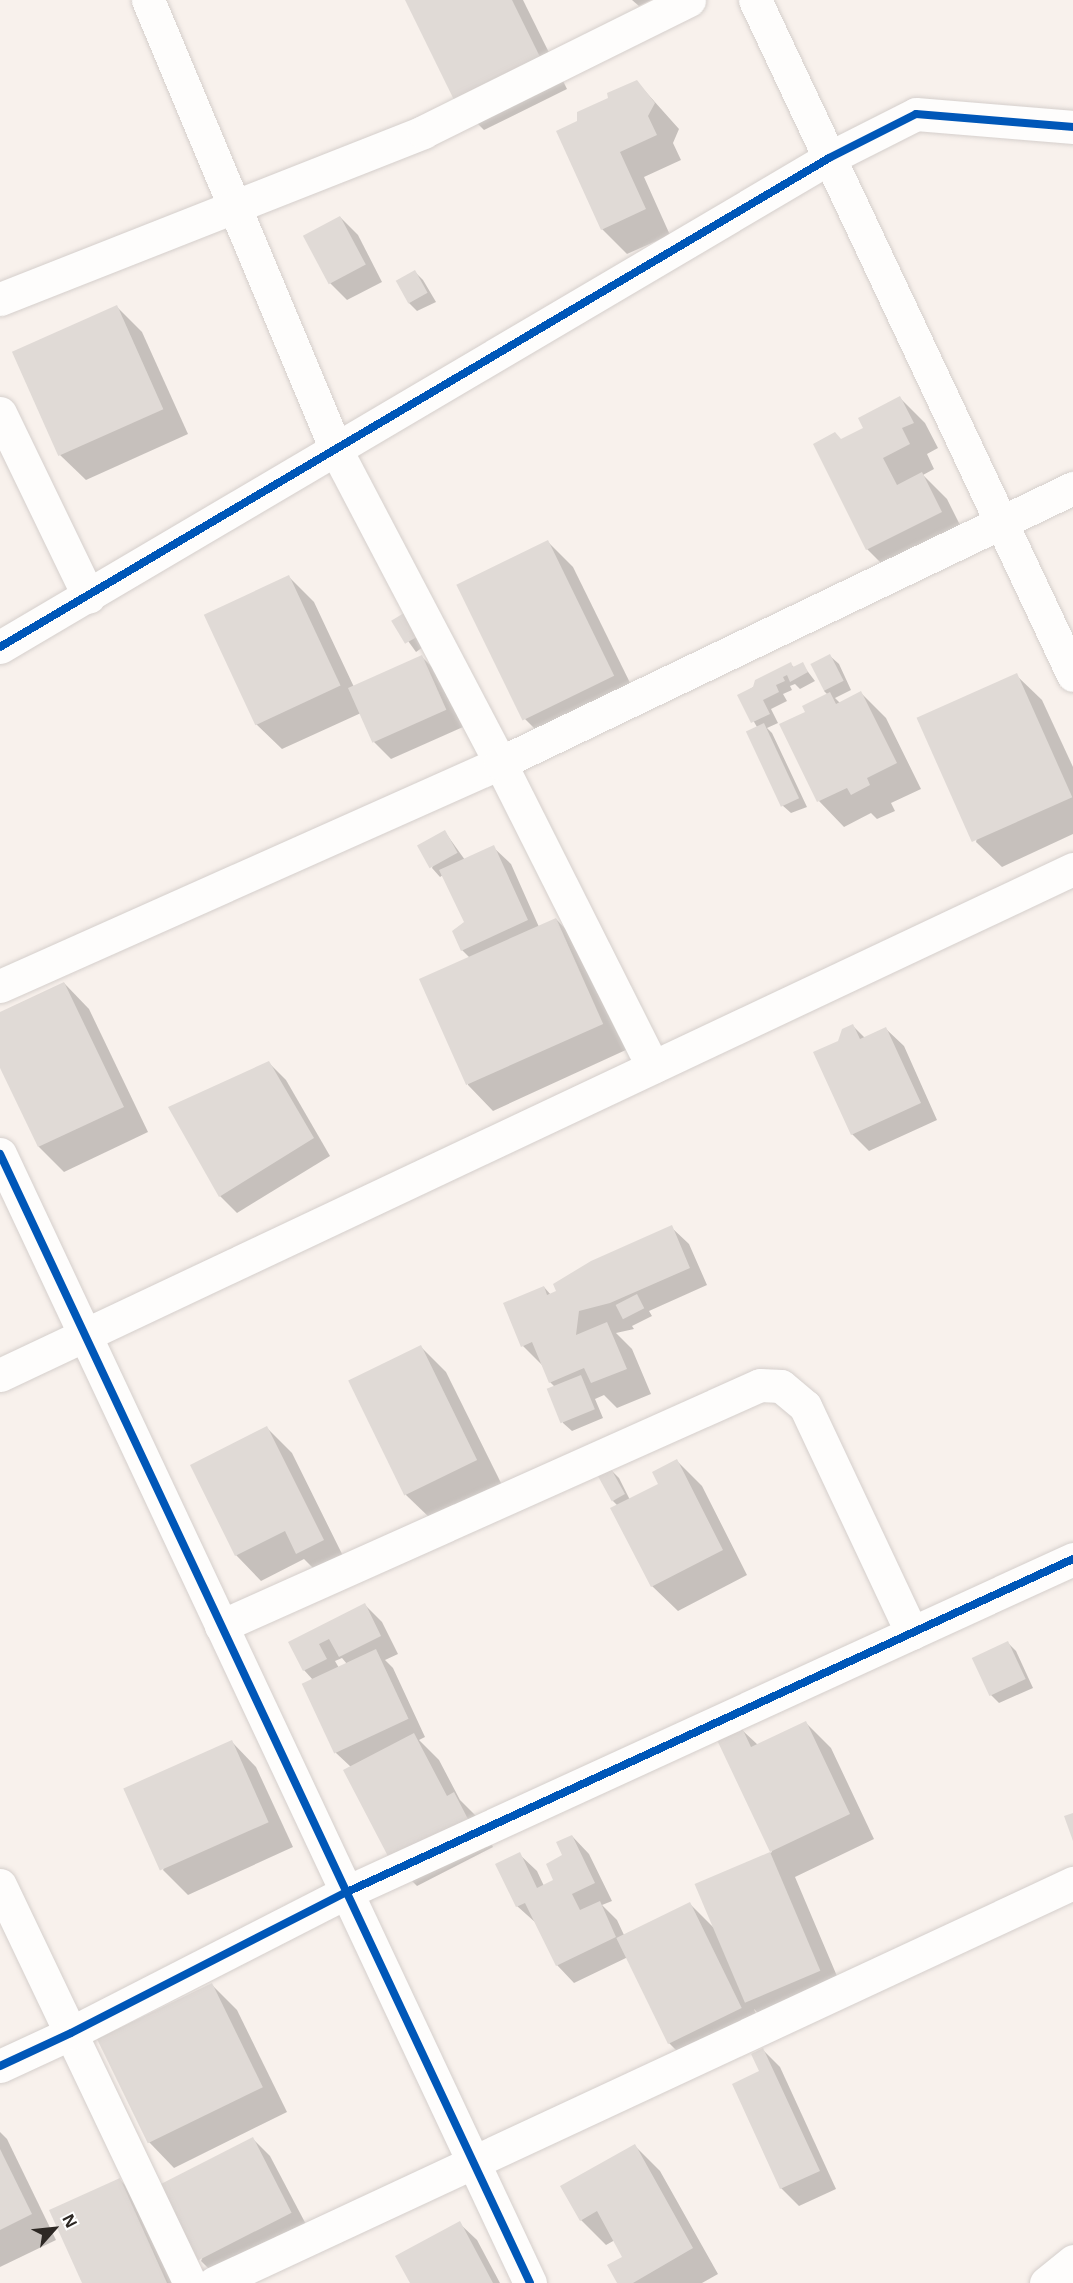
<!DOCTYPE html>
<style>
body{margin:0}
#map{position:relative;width:1073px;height:2283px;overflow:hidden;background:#f8f1ec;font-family:"Open Sans",sans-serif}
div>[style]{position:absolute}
.shadow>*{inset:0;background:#0003;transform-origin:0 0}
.building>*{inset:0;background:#e0dad6;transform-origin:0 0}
.roads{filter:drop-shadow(0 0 2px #d5cfcc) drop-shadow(0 0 2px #d5cfcc)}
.minor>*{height:33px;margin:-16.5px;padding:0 16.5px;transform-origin:16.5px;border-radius:16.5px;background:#fefdfc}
.tertiary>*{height:33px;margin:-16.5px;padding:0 16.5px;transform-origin:16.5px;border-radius:16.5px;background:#fefdfc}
.cycleway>*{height:8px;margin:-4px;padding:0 4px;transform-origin:4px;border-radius:4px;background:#0057b8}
span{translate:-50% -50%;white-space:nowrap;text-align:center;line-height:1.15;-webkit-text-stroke:4.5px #fff;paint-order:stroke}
.north{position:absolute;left:24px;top:2199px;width:60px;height:60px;-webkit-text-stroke:4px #fff;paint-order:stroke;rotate:63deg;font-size:16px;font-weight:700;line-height:24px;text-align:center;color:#2d2824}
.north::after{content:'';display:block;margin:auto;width:21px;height:27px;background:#2d2824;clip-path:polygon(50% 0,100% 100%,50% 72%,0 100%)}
</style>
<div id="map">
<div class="shadow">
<i style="clip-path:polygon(407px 0,523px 0,567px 89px,484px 130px,459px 105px)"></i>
<i style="clip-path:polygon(632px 0,651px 0,639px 6px)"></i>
<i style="clip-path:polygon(637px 82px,679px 129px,673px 143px,681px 160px,644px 177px,670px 235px,627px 254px,602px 229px,579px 121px)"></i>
<i style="clip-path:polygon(340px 217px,358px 235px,382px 282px,347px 300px,330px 283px)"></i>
<i style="clip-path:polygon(415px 272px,423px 280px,436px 302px,417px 311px,409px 303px)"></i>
<i style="clip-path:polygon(117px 307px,142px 332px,188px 434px,86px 480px,60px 455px)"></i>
<i style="clip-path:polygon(900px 398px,925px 423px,938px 448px,927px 454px,934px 469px,923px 475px,947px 499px,966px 537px,893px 575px,867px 549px,815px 444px,841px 441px,865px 428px)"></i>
<i style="clip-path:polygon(548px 542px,573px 567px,639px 701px,550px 744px,525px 719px)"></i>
<i style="clip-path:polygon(289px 577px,314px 602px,354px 687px,422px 657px,439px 674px,463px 727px,391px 759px,374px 742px,361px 713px,282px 749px,256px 724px)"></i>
<i style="left:404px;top:615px;width:37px;height:12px;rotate:54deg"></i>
<i style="clip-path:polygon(830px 656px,839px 664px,851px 690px,835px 698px,840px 703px,861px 693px,886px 718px,921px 789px,891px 803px,895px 811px,877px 819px,871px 813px,844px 827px,819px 801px,781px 725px,807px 712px,828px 695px,824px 691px)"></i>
<i style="clip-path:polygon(790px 664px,795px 668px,802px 664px,815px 681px,800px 689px,795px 684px,790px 686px,792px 690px,783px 694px,787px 701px,771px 709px,778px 723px,767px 728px,772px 733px,807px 807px,791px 813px,782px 805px,757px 727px,739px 696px)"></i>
<i style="clip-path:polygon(1016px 675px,1042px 700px,1073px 767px,1073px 834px,1002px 867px,976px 842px)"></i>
<i style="clip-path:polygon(445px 832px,465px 860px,493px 847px,511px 864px,539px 927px,556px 919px,581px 945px,628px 1049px,493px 1111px,468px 1085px,470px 958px,462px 950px,465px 922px,443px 875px,440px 877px,432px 868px)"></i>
<i style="clip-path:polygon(64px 983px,89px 1009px,148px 1132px,64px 1172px,39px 1147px,0 1064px,0 1013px)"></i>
<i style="clip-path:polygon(853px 1026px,865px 1038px,886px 1029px,904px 1046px,937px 1120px,869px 1151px,852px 1134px,839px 1042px)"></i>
<i style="clip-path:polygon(269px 1063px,286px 1080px,330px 1156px,237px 1213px,220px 1196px)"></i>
<i style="clip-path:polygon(671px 1227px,689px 1244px,707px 1285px,649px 1311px,652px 1316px,632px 1326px,634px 1329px,616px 1333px,632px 1349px,651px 1394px,617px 1408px,604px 1395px,595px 1399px,603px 1418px,572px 1431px,563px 1423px,556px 1388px,550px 1382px,544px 1367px,523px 1346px,544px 1287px,551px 1295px)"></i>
<i style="clip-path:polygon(421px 1347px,446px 1372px,502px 1485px,432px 1520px,406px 1495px)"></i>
<i style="clip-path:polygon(267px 1428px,292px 1453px,348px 1566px,323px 1578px,304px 1559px,261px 1581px,236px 1555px)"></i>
<i style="clip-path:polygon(677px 1461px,702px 1486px,747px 1575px,678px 1611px,652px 1586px,618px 1506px,612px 1500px,610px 1469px,619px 1478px,630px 1500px,660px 1484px)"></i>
<i style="clip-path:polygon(evenodd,365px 1605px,382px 1622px,398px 1654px,385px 1660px,393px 1668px,425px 1737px,419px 1740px,439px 1760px,460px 1800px,479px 1819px,493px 1847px,417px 1886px,392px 1861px,351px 1767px,336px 1753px,313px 1680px,304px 1670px,290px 1643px,365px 1605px,342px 1658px,347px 1664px,339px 1668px,335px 1661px,342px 1658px)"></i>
<i style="clip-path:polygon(1008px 1643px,1016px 1651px,1033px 1688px,999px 1703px,991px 1695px)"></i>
<i style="clip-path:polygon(806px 1723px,831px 1748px,874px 1839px,795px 1877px,845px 1995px,772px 2027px,754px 2009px,765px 2033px,693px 2067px,668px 2042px,628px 1957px,574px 1983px,557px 1965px,536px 1923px,517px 1906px,519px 1854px,537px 1871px,544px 1886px,555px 1881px,572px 1836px,589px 1854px,612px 1901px,602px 1905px,617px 1920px,624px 1935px,690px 1904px,715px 1929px,697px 1885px,772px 1852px,719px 1741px,742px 1730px,758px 1745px)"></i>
<i style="clip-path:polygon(231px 1741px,256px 1767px,293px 1847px,188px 1895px,163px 1870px)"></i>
<i style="clip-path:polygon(212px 1985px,237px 2010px,287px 2112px,174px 2168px,149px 2142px)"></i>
<i style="clip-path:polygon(763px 2050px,780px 2067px,836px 2189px,799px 2206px,781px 2188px,761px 2072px)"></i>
<i style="clip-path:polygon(0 2132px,7px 2139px,56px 2240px,0 2267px)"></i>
<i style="clip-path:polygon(253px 2139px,270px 2156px,309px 2230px,218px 2278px,201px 2261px)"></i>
<i style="clip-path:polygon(635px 2146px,660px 2171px,718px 2274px,702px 2283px,618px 2283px,624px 2257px,615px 2240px,606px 2245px,581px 2220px)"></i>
<i style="clip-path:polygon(119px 2179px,145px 2205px,180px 2283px,84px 2283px)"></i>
<i style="clip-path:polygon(459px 2223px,477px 2240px,500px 2283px,412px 2283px)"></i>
</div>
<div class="building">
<i style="clip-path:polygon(405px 0,512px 0,543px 63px,457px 106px)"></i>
<i style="clip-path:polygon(637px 80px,655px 103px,648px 116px,657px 135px,620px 152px,646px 209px,601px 230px,556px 131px,577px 121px,577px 112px,608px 98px,607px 93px)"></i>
<i style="left:340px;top:216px;width:55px;height:42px;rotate:62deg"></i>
<i style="left:415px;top:270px;width:26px;height:22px;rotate:61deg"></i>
<i style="left:117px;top:305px;width:114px;height:115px;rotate:66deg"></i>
<i style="clip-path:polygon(900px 396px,914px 423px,902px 428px,910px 444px,883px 458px,897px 485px,922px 472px,942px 512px,866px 550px,813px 444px,835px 432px,841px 439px,863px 428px,858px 418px)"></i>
<i style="left:548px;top:540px;width:151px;height:102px;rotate:64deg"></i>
<i style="left:289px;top:575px;width:122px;height:94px;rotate:65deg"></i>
<i style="left:404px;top:613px;width:27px;height:15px;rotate:59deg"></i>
<i style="left:830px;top:654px;width:30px;height:22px;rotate:63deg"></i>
<i style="left:422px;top:655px;width:60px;height:81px;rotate:66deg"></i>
<i style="clip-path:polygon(791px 662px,793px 667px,803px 662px,808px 672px,790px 682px,787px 675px,783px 677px,785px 681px,776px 685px,779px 692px,763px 700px,770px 714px,751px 723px,737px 695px,753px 687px,755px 680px)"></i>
<i style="left:1017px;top:673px;width:136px;height:110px;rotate:66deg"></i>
<i style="clip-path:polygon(861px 691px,897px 763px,867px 778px,870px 785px,851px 795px,847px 788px,817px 802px,779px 724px,805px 712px,802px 706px,830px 692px,836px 704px)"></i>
<i style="left:764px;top:723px;width:83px;height:20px;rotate:65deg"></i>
<i style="left:445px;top:830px;width:26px;height:32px;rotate:61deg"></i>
<i style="clip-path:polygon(494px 845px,528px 920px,461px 951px,452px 931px,464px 922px,439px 870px)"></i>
<i style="left:556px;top:918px;width:116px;height:150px;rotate:66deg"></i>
<i style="clip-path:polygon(64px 982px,124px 1107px,38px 1147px,0 1068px,0 1012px)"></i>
<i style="clip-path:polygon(853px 1024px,860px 1039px,886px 1027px,921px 1103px,851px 1135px,813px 1052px,838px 1041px,842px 1029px)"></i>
<i style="clip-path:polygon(269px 1061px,314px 1138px,219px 1197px,168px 1107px)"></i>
<i style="clip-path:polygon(672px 1225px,690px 1268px,610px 1303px,579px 1311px,576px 1335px,607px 1322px,627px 1369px,591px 1383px,584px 1368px,549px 1383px,532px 1342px,521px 1347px,503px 1303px,544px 1286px,547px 1295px,556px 1291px,553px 1284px,591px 1261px)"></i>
<i style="left:637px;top:1294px;width:16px;height:24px;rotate:63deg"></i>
<i style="left:421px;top:1345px;width:128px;height:81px;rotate:64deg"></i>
<i style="left:581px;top:1375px;width:37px;height:37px;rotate:68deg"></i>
<i style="clip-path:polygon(267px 1426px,324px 1540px,296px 1554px,285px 1531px,235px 1556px,190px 1465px)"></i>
<i style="clip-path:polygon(677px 1459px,723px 1550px,651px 1587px,610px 1508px,658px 1484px,652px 1472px)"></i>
<i style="left:610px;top:1467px;width:31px;height:15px;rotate:61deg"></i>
<i style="clip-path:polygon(365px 1603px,381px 1636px,339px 1657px,329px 1639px,319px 1644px,327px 1659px,303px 1671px,288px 1642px)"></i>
<i style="left:1008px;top:1641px;width:42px;height:40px;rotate:65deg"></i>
<i style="left:376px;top:1649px;width:77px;height:82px;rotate:65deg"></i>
<i style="clip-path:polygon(806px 1721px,850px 1814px,770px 1852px,717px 1740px,742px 1728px,751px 1747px)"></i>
<i style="clip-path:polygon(414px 1733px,447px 1796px,454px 1792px,469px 1821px,391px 1862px,343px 1770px)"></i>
<i style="left:232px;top:1740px;width:90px;height:119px;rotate:66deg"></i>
<i style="clip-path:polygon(1073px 1813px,1073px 1841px,1064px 1816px)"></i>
<i style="clip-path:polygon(572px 1835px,595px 1883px,572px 1894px,580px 1910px,600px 1901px,616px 1937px,556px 1966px,525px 1903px,516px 1907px,495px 1864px,520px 1852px,537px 1888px,553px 1880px,546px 1864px,562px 1855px,556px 1842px)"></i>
<i style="left:770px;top:1852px;width:129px;height:82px;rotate:67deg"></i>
<i style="left:690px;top:1902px;width:118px;height:82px;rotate:64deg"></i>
<i style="left:212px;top:1983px;width:116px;height:128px;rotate:64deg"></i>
<i style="clip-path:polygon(763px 2048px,820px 2171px,780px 2189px,732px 2084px,759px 2071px,751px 2054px)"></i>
<i style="left:253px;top:2137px;width:85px;height:105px;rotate:63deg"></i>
<i style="clip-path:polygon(635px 2144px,693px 2248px,633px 2283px,617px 2283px,607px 2265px,622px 2257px,597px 2211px,580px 2221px,560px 2186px)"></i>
<i style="clip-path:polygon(0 2149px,32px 2214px,0 2230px)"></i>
<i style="clip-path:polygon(120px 2178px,167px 2283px,82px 2283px,49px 2210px)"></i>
<i style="clip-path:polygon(460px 2221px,493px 2283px,410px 2283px,395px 2256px)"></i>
</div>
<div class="roads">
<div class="minor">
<i style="left:148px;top:0;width:488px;rotate:67.3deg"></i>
<i style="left:336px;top:450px;width:353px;rotate:62.3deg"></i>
<i style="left:500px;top:763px;width:340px;rotate:63.3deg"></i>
<i style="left:755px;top:0;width:746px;rotate:64.77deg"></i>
<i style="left:0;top:299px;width:455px;rotate:-21.5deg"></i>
<i style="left:423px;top:132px;width:297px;rotate:-26.4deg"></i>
<i style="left:0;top:413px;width:204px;rotate:64.2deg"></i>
<i style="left:0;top:647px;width:962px;rotate:-30.53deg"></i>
<i style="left:829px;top:158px;width:97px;rotate:-26.8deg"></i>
<i style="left:916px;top:114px;width:158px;rotate:4.7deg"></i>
<i style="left:0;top:986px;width:547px;rotate:-24.04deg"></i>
<i style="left:500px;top:763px;width:636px;rotate:-25.64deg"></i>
<i style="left:0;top:1375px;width:1186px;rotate:-25.25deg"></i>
<i style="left:221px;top:1626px;width:590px;rotate:-24.09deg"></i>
<i style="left:760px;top:1385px;width:21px;rotate:3deg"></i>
<i style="left:781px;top:1386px;width:31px;rotate:40deg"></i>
<i style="left:805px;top:1406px;width:251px;rotate:64.8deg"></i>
<i style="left:0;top:1885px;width:441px;rotate:64.5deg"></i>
<i style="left:0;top:2066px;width:78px;rotate:-24.9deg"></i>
<i style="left:71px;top:2033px;width:310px;rotate:-27.1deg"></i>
<i style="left:347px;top:1892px;width:799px;rotate:-24.64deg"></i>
<i style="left:214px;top:2283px;width:948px;rotate:-24.97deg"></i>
<i style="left:1046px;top:2283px;width:35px;rotate:-39deg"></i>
</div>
<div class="tertiary">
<i style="left:0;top:1154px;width:1247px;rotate:64.85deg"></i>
</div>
</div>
<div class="cycleway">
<i style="left:0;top:647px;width:962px;rotate:-30.53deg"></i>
<i style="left:829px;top:158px;width:97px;rotate:-26.8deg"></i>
<i style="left:916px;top:114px;width:158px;rotate:4.7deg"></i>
<i style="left:0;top:1154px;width:1247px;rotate:64.85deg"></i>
<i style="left:0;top:2066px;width:78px;rotate:-24.9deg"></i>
<i style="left:71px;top:2033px;width:310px;rotate:-27.1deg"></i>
<i style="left:347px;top:1892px;width:799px;rotate:-24.64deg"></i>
</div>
<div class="north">N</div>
</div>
